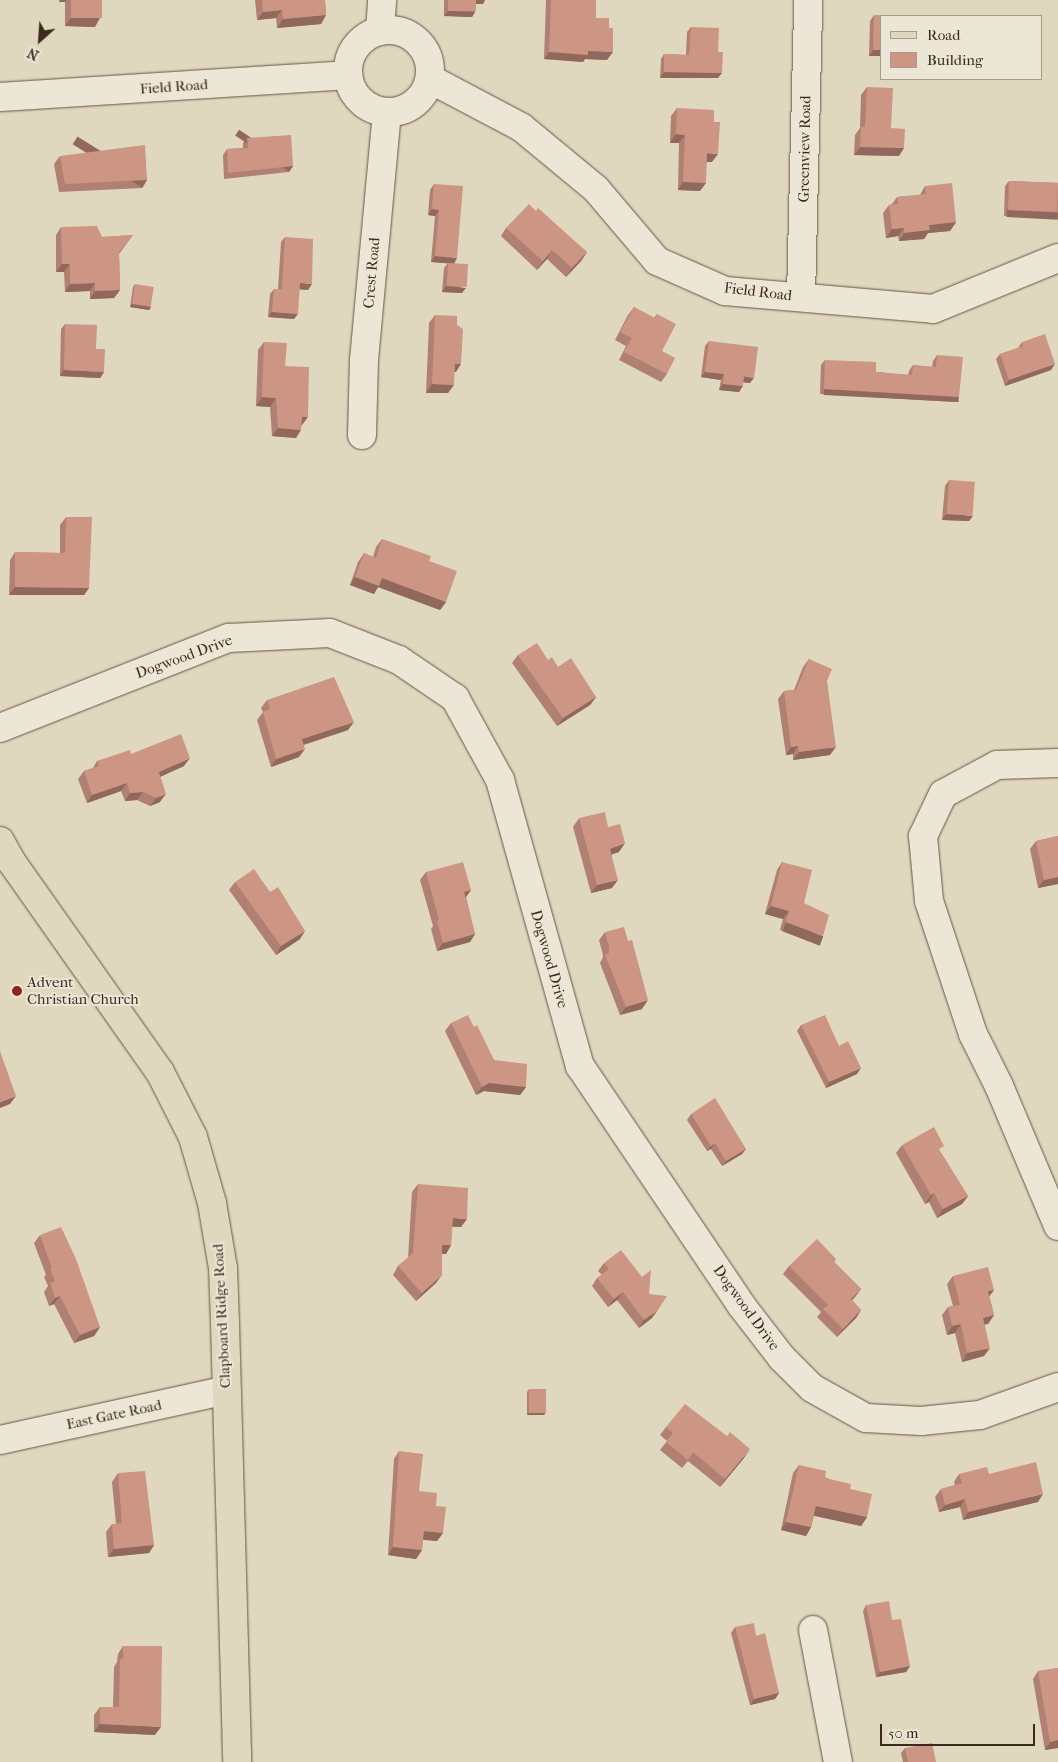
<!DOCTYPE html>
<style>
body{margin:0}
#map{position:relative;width:1058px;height:1762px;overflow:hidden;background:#e0d8be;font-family:"IM FELL French Canon",serif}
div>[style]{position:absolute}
.roads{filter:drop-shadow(0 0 1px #655445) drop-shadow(0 0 1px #655445)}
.minor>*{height:28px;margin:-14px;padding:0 14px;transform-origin:14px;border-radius:14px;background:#ebe6d5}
.minor>.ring{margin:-14px;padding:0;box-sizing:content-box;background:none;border:28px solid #ebe6d5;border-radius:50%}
.major>*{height:28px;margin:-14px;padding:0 14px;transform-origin:14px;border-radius:14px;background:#e0d8be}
.wall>*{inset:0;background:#b08072}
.shaded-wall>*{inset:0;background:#90685c;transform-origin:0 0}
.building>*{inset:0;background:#cd9584;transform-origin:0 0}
.dots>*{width:14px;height:14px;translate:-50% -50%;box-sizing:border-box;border:2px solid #ebe6d5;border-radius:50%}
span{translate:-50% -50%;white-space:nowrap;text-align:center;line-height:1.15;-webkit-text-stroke:4px #ebe6d5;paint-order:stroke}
.street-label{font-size:15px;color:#3c281d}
.poi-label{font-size:15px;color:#3c281d}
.left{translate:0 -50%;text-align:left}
.legend{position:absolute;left:880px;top:15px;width:162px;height:65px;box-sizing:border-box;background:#ebe6d5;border:1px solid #a59a8b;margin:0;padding:6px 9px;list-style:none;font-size:15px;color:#3c281d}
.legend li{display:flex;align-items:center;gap:10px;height:25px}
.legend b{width:25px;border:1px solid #a59a8b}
.north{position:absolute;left:15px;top:15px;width:50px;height:50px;-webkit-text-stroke:4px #ebe6d5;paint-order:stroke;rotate:206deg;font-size:14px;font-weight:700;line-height:20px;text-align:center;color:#3c281d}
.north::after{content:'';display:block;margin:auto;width:18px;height:22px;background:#3c281d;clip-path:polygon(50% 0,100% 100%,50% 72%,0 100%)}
.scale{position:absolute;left:880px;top:1724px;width:155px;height:22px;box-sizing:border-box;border:2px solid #3c281d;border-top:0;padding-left:6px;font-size:15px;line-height:18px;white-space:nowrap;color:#3c281d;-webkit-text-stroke:4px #ebe6d5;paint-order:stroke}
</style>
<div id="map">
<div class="roads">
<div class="minor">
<i class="ring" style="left:348px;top:30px;width:54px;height:54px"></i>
<i style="left:380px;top:31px;width:31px;rotate:-86deg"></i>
<i style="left:430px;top:79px;width:103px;rotate:27.8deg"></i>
<i style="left:521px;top:127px;width:97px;rotate:39.6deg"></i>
<i style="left:596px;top:189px;width:94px;rotate:49.7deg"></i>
<i style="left:657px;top:261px;width:74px;rotate:23.8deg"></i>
<i style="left:725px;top:291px;width:209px;rotate:4.9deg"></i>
<i style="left:933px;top:309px;width:135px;rotate:-22.2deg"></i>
<i style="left:0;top:97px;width:349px;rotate:-3.6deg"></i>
<i style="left:801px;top:297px;width:297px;rotate:-88.6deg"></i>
<i style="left:362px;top:435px;width:75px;rotate:-88.5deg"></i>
<i style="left:364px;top:360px;width:248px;rotate:-84.7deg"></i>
<i style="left:0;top:728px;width:246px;rotate:-21.5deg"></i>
<i style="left:229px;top:638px;width:101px;rotate:-2.8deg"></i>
<i style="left:330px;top:633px;width:74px;rotate:21.4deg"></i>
<i style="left:399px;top:660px;width:68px;rotate:34.2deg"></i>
<i style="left:455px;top:698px;width:94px;rotate:61.2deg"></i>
<i style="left:500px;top:780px;width:297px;rotate:74.4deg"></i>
<i style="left:580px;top:1066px;width:288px;rotate:56deg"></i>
<i style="left:741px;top:1305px;width:67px;rotate:52.3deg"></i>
<i style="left:782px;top:1358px;width:42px;rotate:45deg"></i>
<i style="left:812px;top:1388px;width:62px;rotate:29.1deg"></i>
<i style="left:866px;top:1418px;width:55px;rotate:3.1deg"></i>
<i style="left:921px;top:1421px;width:59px;rotate:-5.8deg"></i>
<i style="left:980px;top:1415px;width:83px;rotate:-19.7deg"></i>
<i style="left:1058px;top:763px;width:61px;rotate:178.1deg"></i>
<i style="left:997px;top:765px;width:61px;rotate:151.8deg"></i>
<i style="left:943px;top:794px;width:47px;rotate:115.5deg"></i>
<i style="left:923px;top:836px;width:65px;rotate:84.7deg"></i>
<i style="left:929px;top:901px;width:140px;rotate:71.7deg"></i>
<i style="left:973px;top:1034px;width:58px;rotate:63.4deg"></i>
<i style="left:999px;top:1086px;width:152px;rotate:67.1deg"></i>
<i style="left:0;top:1440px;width:232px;rotate:-12.4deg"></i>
<i style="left:813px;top:1630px;width:134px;rotate:79.3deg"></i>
</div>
<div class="major">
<i style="left:0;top:841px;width:23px;rotate:61deg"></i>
<i style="left:11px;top:861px;width:258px;rotate:54.8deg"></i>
<i style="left:160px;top:1072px;width:73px;rotate:63.1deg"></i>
<i style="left:193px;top:1137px;width:69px;rotate:73.9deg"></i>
<i style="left:212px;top:1203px;width:66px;rotate:80.4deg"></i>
<i style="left:223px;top:1268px;width:55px;rotate:87.9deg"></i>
<i style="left:225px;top:1323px;width:439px;rotate:88.4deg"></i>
</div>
</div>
<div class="wall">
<i style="clip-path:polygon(59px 0,102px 0,95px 27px,65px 26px,65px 2px,59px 2px)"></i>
<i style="clip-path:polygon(255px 0,325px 0,326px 15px,321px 24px,277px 28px,276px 18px,257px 20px)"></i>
<i style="clip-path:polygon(444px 0,485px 0,483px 4px,476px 4px,475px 12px,472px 17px,444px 16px)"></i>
<i style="clip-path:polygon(546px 0,596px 0,596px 18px,607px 60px,585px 59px,583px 62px,544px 59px)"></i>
<i style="clip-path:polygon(874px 15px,882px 16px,882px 56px,869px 56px,870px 21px)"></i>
<i style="clip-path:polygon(691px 27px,718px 52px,718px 78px,660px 78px,661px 59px,664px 54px,686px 55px,687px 32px)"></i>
<i style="clip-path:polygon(867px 87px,891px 128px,899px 156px,854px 155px,855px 135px,860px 128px,861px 95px)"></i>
<i style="clip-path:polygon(677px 108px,712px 162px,707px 162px,700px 191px,678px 190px,679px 143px,670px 143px,671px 116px)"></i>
<i style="clip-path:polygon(247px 138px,293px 166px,289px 172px,224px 179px,223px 155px,227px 149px,243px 148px,243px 143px)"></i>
<i style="clip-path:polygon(60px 156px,147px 180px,142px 188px,59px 192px,54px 164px)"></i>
<i style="clip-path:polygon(1009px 181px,1058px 183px,1058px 219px,1004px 216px,1005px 186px)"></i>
<i style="clip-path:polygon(434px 184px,454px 263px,462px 293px,442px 292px,444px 268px,448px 263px,431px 262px,435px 216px,428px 215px,430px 190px)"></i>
<i style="clip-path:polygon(925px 186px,956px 222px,950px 231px,928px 233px,924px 239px,899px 241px,898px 236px,886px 238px,883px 213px,889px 205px,892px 204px,897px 197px,920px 195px)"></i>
<i style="clip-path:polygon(536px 211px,587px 252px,581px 261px,566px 277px,547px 259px,537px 270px,501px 236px,506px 228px)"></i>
<i style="clip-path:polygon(61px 227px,102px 237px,133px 235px,119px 254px,120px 290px,114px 298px,90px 299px,90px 291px,65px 292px,64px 272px,56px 272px,56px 235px)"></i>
<i style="clip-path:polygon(285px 237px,308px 290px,299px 289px,294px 319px,268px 317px,270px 294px,274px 289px,278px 289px,281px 242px)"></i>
<i style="clip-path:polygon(135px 284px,151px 307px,149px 310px,130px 307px,133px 287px)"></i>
<i style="clip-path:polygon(634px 307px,654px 318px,657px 314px,662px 351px,667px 374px,661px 382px,619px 360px,626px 346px,615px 340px,628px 315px)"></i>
<i style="clip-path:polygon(435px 315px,457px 325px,456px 372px,454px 372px,448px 393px,426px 393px,429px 323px)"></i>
<i style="clip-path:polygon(65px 324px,96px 349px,104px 372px,100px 378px,60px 376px,61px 329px)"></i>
<i style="clip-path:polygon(709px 341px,750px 383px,743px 382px,739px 392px,719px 390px,721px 380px,701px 377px,705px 346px)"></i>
<i style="clip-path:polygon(264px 342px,285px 366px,302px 425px,296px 438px,272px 436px,270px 407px,256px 406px,258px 350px)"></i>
<i style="clip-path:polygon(1022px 342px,1051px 370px,1005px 386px,996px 359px,1000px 354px,1018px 348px)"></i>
<i style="clip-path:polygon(937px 355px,959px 397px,955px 402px,820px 394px,821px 365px,825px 360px,876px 372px,908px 375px,909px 371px,913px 365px,932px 367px,933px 361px)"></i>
<i style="clip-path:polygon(949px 480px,969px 521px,942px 520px,945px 486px)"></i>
<i style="clip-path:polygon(66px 517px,89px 588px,84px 595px,9px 595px,10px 560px,15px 552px,60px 553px,60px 525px)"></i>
<i style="clip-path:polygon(382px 539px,429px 561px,446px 602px,440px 610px,378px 587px,374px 594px,350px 585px,358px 562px,364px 553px,373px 557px,376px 547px)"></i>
<i style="clip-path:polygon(518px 655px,548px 660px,558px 667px,596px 697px,590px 705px,557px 726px,512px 663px)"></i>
<i style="clip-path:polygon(809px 659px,827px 681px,830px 755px,793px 760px,793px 754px,786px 755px,778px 699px,784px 691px,794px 690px,803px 667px)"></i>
<i style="clip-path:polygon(267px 700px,348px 730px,304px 745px,299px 757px,271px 767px,257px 720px,263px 712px,261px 708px)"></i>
<i style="clip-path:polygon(131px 754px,184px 766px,160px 777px,160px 802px,150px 806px,137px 800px,125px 801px,121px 791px,87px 803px,78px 779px,84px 771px,93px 768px,97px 761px)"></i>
<i style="clip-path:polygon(579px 818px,608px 827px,619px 852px,612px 854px,612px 888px,591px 893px,573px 827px)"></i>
<i style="clip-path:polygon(1058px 836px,1058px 884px,1038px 888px,1030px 849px,1036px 841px)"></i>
<i style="clip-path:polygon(782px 862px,804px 903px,817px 944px,780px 930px,783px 919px,765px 914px,777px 870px)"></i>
<i style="clip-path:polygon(426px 872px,471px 890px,466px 897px,475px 934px,470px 942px,437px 951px,431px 929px,433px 926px,420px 880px)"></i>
<i style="clip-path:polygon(235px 882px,300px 939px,276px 955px,229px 890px)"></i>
<i style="clip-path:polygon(605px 932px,642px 1009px,620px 1015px,600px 963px,603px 957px,603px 955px,599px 940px)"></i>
<i style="clip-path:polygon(451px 1023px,474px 1027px,494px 1060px,526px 1087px,520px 1095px,484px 1091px,476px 1095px,445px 1031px)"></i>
<i style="clip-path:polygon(801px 1025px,839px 1046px,857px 1074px,826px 1088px,797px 1031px)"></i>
<i style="clip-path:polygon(691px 1114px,746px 1149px,742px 1154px,722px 1166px,711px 1149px,707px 1151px,687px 1120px)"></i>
<i style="clip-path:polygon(902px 1145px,940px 1152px,968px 1196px,962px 1204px,937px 1218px,929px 1202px,925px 1204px,896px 1153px)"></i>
<i style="clip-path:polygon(418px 1184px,461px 1227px,452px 1227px,451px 1245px,446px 1254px,442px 1254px,436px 1283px,416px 1301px,393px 1275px,398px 1266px,408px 1258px,412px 1192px)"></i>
<i style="clip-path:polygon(40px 1235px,100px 1327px,94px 1336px,74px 1343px,54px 1304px,49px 1306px,44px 1292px,48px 1286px,44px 1277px,46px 1275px,34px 1243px)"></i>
<i style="clip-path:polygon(836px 1259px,834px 1262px,861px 1289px,852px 1300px,861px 1310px,856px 1318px,837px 1337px,817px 1317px,821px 1312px,783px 1274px,789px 1266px)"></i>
<i style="clip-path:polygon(604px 1263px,649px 1294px,652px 1318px,639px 1328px,617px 1300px,608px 1307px,592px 1286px,597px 1278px,602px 1275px,598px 1271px)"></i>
<i style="clip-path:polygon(953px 1276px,994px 1290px,989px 1296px,994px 1315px,988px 1324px,985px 1324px,984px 1356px,962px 1362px,955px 1333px,947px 1335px,942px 1315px,948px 1307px,953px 1306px,947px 1284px)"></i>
<i style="clip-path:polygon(529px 1389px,546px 1412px,544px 1415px,527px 1415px,527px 1392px)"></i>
<i style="clip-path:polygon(666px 1427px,744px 1458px,720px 1487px,688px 1461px,682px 1468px,660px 1450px,667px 1441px,660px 1435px)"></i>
<i style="clip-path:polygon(399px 1451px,419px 1491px,436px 1506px,443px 1533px,437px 1541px,423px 1540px,422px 1550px,416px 1559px,388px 1555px,394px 1459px)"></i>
<i style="clip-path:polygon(799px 1465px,850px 1489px,867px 1517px,861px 1526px,814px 1515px,811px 1527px,806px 1536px,781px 1530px,793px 1473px)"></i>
<i style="clip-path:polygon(118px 1473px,154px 1545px,149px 1553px,108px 1557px,106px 1532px,112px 1524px,116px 1524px,112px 1482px)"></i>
<i style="clip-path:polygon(959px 1474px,989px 1474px,1038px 1502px,963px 1520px,960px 1507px,939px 1512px,935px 1497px,941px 1489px,955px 1485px,954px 1482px)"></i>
<i style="clip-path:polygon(866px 1605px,892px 1620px,910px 1666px,906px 1672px,876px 1677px,863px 1611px)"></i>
<i style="clip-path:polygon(735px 1627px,756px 1636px,779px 1693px,775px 1699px,750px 1705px,731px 1633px)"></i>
<i style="clip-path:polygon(123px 1646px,155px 1735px,94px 1732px,94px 1715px,100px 1707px,113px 1707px,114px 1667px,117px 1662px,118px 1654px)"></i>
<i style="clip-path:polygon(1058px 1668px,1058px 1748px,1045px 1750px,1033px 1679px,1038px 1671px)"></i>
<i style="clip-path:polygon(905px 1748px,936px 1762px,903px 1762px,901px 1753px)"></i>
</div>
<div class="shaded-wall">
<i style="clip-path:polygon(61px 0,67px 0,65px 2px,59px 2px)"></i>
<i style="clip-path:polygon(475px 0,485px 0,483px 4px,472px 4px)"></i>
<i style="clip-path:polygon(282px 10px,276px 18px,257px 20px,263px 12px)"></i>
<i style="clip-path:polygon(448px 11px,475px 12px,472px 17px,444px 16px)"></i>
<i style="clip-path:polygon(326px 15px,321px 24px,277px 28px,283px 19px)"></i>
<i style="clip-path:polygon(71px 18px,100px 18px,95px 27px,65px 26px)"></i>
<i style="clip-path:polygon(873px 50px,882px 50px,882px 56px,869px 56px)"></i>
<i style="clip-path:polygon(588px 51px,613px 52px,607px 60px,585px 59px,583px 62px,544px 59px,549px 52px)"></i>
<i style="clip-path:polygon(664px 72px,722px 73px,718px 78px,660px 78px)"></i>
<i style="clip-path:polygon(676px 134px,685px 135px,679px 143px,670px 143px)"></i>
<i style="clip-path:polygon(860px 147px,904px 148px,899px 156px,854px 155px)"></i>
<i style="clip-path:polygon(707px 153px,718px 154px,712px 162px,701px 162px)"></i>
<i style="left:293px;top:166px;width:7px;height:65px;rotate:124deg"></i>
<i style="left:147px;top:180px;width:9px;height:82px;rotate:122deg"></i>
<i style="clip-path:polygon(683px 182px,706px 183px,700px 191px,678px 190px)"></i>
<i style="clip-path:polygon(432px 209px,439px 210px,435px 216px,428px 215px)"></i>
<i style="left:1007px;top:210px;width:51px;height:7px;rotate:3deg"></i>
<i style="clip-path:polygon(956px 222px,950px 231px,928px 233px,924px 239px,899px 241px,904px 233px,929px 225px)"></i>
<i style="clip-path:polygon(904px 228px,898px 236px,886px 238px,892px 229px)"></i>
<i style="clip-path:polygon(552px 250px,547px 259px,537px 270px,543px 261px)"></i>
<i style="clip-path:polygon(587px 252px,581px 261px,566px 277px,572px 268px)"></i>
<i style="clip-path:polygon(435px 256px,457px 258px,454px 264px,431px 262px)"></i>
<i style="clip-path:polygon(62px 264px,70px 264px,64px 272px,56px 272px)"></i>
<i style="clip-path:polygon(95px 283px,90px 291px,65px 292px,70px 284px)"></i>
<i style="clip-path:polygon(300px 283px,312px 284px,308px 290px,296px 289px)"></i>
<i style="clip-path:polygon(446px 286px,466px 288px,462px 293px,442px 292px)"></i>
<i style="clip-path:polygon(120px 290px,114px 298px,90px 299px,95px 291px)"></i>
<i style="clip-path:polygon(132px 304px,151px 307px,149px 310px,130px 307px)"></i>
<i style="clip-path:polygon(272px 312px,298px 314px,294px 319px,268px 317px)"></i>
<i style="clip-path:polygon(455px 364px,461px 364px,456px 372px,449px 372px)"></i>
<i style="clip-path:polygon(1055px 364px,1051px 370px,1005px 386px,1009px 380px)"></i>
<i style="clip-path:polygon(64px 370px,104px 372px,100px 378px,60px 376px)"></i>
<i style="clip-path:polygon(705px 372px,724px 374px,721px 380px,701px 377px)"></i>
<i style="clip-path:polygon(744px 376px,754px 378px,750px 383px,740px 382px)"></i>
<i style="clip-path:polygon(432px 384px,454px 385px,448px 393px,426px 393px)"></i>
<i style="clip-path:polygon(723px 384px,743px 386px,739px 392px,719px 390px)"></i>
<i style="left:824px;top:389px;width:135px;height:6px;rotate:3deg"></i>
<i style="clip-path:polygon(262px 397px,276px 398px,270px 407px,256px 406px)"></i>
<i style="clip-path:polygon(302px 417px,308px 417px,302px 425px,296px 425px)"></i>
<i style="clip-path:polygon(278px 428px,301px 430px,296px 438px,272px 436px)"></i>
<i style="clip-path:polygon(946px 514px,973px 516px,969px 521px,942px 520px)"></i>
<i style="clip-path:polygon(355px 577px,382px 578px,446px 602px,440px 610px,378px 587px,374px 594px,350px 585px)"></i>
<i style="clip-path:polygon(15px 587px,89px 588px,84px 595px,9px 595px)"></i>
<i style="clip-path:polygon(596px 697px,590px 705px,557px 726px,563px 718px)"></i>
<i style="clip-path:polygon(354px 722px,348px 730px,296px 747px,302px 739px)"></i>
<i style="clip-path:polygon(798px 746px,793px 754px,786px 755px,791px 747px)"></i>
<i style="clip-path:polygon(836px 747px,830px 755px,793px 760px,799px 752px)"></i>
<i style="clip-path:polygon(305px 749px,299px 757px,271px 767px,276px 759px)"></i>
<i style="clip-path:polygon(190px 758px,184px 766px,153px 780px,159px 772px)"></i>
<i style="clip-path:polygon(127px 783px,121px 791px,87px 803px,92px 795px)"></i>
<i style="clip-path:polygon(143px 792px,137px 800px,125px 801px,130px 793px)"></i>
<i style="clip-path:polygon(166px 794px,160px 802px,150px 806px,156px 798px)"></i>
<i style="clip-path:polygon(625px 843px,619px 852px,604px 857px,610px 849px)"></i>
<i style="clip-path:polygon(1058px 877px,1058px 884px,1038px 888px,1044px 880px)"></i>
<i style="clip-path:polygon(618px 880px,612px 888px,591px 893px,597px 885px)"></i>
<i style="clip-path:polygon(471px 890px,465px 898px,464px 892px)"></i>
<i style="clip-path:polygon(771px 906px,789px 911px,783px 919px,765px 914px)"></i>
<i style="left:786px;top:922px;width:40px;height:10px;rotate:21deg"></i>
<i style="clip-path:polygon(305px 931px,300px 939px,276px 955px,281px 946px)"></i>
<i style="clip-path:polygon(475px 934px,470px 942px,437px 951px,443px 943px)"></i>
<i style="clip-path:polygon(648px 1000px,642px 1009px,620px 1015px,626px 1007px)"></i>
<i style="clip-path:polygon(861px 1068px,857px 1074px,826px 1088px,829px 1082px)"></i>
<i style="clip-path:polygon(489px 1083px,526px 1087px,520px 1095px,484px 1091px,476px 1095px,482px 1087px)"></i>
<i style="clip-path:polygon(16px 1096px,10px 1104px,0 1108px,0 1102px)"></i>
<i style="clip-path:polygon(715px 1143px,711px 1149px,707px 1151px,711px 1146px)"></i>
<i style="clip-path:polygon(746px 1149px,742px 1154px,722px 1166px,726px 1161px)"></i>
<i style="clip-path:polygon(934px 1193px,929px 1202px,925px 1204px,931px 1195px)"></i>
<i style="clip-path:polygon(968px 1196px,962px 1204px,937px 1218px,943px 1209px)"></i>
<i style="clip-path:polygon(453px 1218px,467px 1219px,461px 1227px,447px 1226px)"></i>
<i style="clip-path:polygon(442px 1245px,451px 1245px,446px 1254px,437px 1253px)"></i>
<i style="clip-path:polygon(442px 1275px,436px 1283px,416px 1301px,422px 1293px)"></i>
<i style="clip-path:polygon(861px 1289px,855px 1297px,845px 1307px,851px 1299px)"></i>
<i style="clip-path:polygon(994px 1290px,988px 1298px,988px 1291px)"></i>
<i style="clip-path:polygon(623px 1292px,617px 1300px,608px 1307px,614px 1299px)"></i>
<i style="clip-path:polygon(60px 1296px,54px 1304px,49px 1306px,55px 1298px)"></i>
<i style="clip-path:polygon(658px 1310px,652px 1318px,639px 1328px,644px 1320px)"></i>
<i style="clip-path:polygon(861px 1310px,856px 1318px,837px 1337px,843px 1329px)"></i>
<i style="clip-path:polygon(994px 1315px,988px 1324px,977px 1326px,983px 1318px)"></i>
<i style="clip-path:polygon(961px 1324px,955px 1333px,947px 1335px,952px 1326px)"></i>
<i style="clip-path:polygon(100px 1327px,94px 1336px,74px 1343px,80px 1335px)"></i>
<i style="clip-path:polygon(990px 1348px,984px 1356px,962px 1362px,967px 1353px)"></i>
<i style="clip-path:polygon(546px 1412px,544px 1415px,527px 1415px,529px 1413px)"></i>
<i style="clip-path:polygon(750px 1449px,744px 1458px,720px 1487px,725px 1479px)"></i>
<i style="clip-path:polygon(1043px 1494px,1038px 1502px,963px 1520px,968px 1512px)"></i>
<i style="clip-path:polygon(965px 1499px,960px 1507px,939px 1512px,945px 1505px)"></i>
<i style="clip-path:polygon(816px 1506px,867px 1517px,861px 1526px,810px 1515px)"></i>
<i style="clip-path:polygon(786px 1522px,811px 1527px,806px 1536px,781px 1530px)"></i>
<i style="clip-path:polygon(424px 1531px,443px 1533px,437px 1541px,419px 1539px)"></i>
<i style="clip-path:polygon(154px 1545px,149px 1553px,108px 1557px,114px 1549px)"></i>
<i style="clip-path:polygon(393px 1547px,422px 1550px,416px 1559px,388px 1555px)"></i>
<i style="clip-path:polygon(910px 1666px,906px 1672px,876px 1677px,880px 1672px)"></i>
<i style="clip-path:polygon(779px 1693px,775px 1699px,750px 1705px,754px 1699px)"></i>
<i style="clip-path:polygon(100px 1724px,161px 1727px,155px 1735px,94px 1732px)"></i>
<i style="clip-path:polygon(1058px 1740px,1058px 1748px,1045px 1750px,1050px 1742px)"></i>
</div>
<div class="building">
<i style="left:71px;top:0;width:31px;height:18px"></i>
<i style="clip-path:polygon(262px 0,325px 0,326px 15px,283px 19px,282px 10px,263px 12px)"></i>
<i style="left:448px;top:0;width:28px;height:11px"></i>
<i style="clip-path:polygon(551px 0,596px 0,596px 18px,609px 18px,609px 28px,613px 28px,613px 52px,588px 51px,588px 55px,549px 52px)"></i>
<i style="clip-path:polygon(874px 15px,901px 16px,882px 16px,882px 50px,873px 50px)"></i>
<i style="clip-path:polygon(691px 27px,719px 28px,718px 52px,723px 52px,722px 73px,664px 72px,664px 54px,689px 55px)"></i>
<i style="clip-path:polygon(867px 87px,893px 88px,891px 128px,905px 129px,904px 148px,860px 147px,861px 127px,865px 127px)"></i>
<i style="clip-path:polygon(677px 108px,714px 110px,714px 122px,720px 122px,718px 154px,707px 153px,706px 183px,683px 182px,685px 135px,676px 134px)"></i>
<i style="clip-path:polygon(291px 135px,293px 166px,228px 173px,227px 149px,248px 148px,247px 138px)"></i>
<i style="clip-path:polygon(145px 145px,147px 180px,65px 184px,60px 156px)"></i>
<i style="left:1009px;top:181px;width:49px;height:29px;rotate:2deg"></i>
<i style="clip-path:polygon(952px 183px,956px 222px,929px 225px,930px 230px,904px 233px,904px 228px,892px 229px,889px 205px,898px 204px,897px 197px,926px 194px,925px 186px)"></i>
<i style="clip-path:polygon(434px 184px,463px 186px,457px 258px,435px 256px,439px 210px,432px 209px)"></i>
<i style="clip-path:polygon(529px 204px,536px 211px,538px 208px,587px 252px,572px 268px,552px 250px,543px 261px,506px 228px)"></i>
<i style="clip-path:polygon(97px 226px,102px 237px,133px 235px,119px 252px,120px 290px,95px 291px,95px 283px,70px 284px,70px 264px,62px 264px,61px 227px)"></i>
<i style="clip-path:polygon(285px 237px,313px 239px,312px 284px,300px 283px,298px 314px,272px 312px,274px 289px,282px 289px)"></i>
<i style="left:448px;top:263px;width:20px;height:23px;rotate:3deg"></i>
<i style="left:135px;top:284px;width:19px;height:20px;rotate:9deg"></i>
<i style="clip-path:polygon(634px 307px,655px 318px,657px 314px,676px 324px,662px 351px,675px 358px,667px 374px,624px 352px,632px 338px,620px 332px)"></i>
<i style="clip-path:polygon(435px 315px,457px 316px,457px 325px,463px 329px,461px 364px,455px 364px,454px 385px,432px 384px)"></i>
<i style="clip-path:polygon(65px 324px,97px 325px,96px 349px,105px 349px,104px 372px,64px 370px)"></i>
<i style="clip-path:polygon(1045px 334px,1055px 364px,1009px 380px,1000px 354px,1023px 346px,1022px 342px)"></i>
<i style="clip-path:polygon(709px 341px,758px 347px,754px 378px,744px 376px,743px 386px,723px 384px,724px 374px,705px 372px)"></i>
<i style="clip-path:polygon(264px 342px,287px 343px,285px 366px,309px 367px,308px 417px,302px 417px,301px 430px,278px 428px,276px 398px,262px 397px)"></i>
<i style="clip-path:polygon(937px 355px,963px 357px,959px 397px,824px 389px,825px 360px,876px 362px,876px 372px,912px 375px,913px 365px,936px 367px)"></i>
<i style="left:949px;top:480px;width:26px;height:34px;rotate:4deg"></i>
<i style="clip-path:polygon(66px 517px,92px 517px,89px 588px,15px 587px,15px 552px,65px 553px)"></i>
<i style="clip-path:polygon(382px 539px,431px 556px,429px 561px,457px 571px,446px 602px,382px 578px,379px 586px,355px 577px,364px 553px,376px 558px)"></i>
<i style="clip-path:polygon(537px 643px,548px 660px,552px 657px,558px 667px,571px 658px,596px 697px,563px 718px,518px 655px)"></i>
<i style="clip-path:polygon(809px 659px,832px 669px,827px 681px,836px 747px,799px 752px,798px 746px,791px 747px,784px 691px,796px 690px)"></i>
<i style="clip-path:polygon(334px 677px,354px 722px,302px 739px,305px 749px,276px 759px,263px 712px,270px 709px,267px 700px)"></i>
<i style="clip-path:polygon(181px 734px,190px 758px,159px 772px,166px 794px,156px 798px,143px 792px,130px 793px,127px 783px,92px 795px,84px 771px,99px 766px,97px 761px,130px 750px,131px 754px)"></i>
<i style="clip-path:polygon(605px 812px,608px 827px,620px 824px,625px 843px,610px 849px,618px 880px,597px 885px,579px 818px)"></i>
<i style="clip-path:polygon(1058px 836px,1058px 877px,1044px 880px,1036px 841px)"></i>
<i style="clip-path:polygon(463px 862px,471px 890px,464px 892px,475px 934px,443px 943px,437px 921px,439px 920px,426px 872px)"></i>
<i style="clip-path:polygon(782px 862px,812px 870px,804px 903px,829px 915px,823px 936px,786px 922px,789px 911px,771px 906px)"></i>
<i style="clip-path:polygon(254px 869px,270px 892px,278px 887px,305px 931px,281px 946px,235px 882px)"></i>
<i style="clip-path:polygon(624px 927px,628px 941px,632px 940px,648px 1000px,626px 1007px,605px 955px,609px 953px,609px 947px,605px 932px)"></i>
<i style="clip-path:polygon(468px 1015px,474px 1027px,477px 1025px,494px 1060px,527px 1064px,526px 1087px,489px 1083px,482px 1087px,451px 1023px)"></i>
<i style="clip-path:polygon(825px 1015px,839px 1046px,848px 1041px,861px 1068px,829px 1082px,801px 1025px)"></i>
<i style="clip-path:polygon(0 1051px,16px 1096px,0 1102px)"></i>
<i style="clip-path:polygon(715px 1098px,746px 1149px,726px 1161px,715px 1143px,711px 1146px,691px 1114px)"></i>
<i style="clip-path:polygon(934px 1127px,944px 1146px,939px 1149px,968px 1196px,943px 1209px,934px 1193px,931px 1195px,902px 1145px)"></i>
<i style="clip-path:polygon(418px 1184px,468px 1188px,467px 1219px,453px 1218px,451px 1245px,442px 1245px,442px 1275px,422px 1293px,398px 1266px,413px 1253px)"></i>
<i style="clip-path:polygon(61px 1227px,76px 1259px,100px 1327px,80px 1335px,60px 1296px,55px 1298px,50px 1283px,55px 1281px,50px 1269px,52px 1268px,40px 1235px)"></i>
<i style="clip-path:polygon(817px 1239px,836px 1259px,833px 1261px,861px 1289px,851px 1299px,861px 1310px,843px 1329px,823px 1309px,828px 1305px,789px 1266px)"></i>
<i style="clip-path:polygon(621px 1250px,642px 1277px,651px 1270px,649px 1294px,667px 1296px,658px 1310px,644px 1320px,623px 1292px,614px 1299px,597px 1278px,609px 1269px,604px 1263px)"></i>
<i style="clip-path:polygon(988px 1267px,994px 1290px,988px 1291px,994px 1315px,983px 1318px,990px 1348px,967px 1353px,961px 1324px,952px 1326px,948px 1307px,960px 1305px,953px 1276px)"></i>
<i style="left:529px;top:1389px;width:17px;height:24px"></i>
<i style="clip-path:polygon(685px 1404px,727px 1436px,730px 1432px,750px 1449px,725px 1479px,693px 1452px,688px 1460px,666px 1442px,673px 1433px,666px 1427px)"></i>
<i style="clip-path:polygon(399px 1451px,423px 1454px,419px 1491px,437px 1493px,436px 1506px,446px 1507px,443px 1533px,424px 1531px,422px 1550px,393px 1547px)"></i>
<i style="clip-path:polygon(1036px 1462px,1043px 1494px,968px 1512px,965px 1499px,945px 1505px,941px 1489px,962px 1483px,959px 1474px,987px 1467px,989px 1474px)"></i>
<i style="clip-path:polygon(799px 1465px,826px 1471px,825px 1478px,851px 1484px,850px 1489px,872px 1494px,867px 1517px,816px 1506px,811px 1527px,786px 1522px)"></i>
<i style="clip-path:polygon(145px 1471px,154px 1545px,114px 1549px,112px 1524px,122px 1523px,118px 1473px)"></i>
<i style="clip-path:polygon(889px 1601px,892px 1620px,901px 1619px,910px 1666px,880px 1672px,866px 1605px)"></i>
<i style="clip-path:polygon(754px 1623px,756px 1636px,765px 1633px,779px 1693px,754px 1699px,735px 1627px)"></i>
<i style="clip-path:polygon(123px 1646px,162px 1646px,161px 1727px,100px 1724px,100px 1707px,119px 1707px,120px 1659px,123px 1659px)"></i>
<i style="clip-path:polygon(1058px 1668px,1058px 1740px,1050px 1742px,1038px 1671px)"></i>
<i style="clip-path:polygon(932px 1743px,936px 1762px,908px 1762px,905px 1748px)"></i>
</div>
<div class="dots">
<i style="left:17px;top:991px;background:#8f2418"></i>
</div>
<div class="street-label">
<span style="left:174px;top:87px;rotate:-4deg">Field Road</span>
<span style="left:805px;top:149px;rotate:-89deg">Greenview Road</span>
<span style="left:372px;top:273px;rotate:-85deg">Crest Road</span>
<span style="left:758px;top:292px;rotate:7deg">Field Road</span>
<span style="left:184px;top:657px;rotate:-20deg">Dogwood Drive</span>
<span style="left:549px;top:959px;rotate:74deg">Dogwood Drive</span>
<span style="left:746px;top:1308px;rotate:54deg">Dogwood Drive</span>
<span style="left:222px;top:1316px;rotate:-93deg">Clapboard Ridge Road</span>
<span style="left:114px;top:1415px;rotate:-12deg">East Gate Road</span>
</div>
<div class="poi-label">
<span class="left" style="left:27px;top:991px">Advent<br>Christian Church</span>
</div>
<ul class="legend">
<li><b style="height:6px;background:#e0d8be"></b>Road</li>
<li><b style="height:14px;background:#cd9584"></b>Building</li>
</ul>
<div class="north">N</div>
<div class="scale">50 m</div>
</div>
